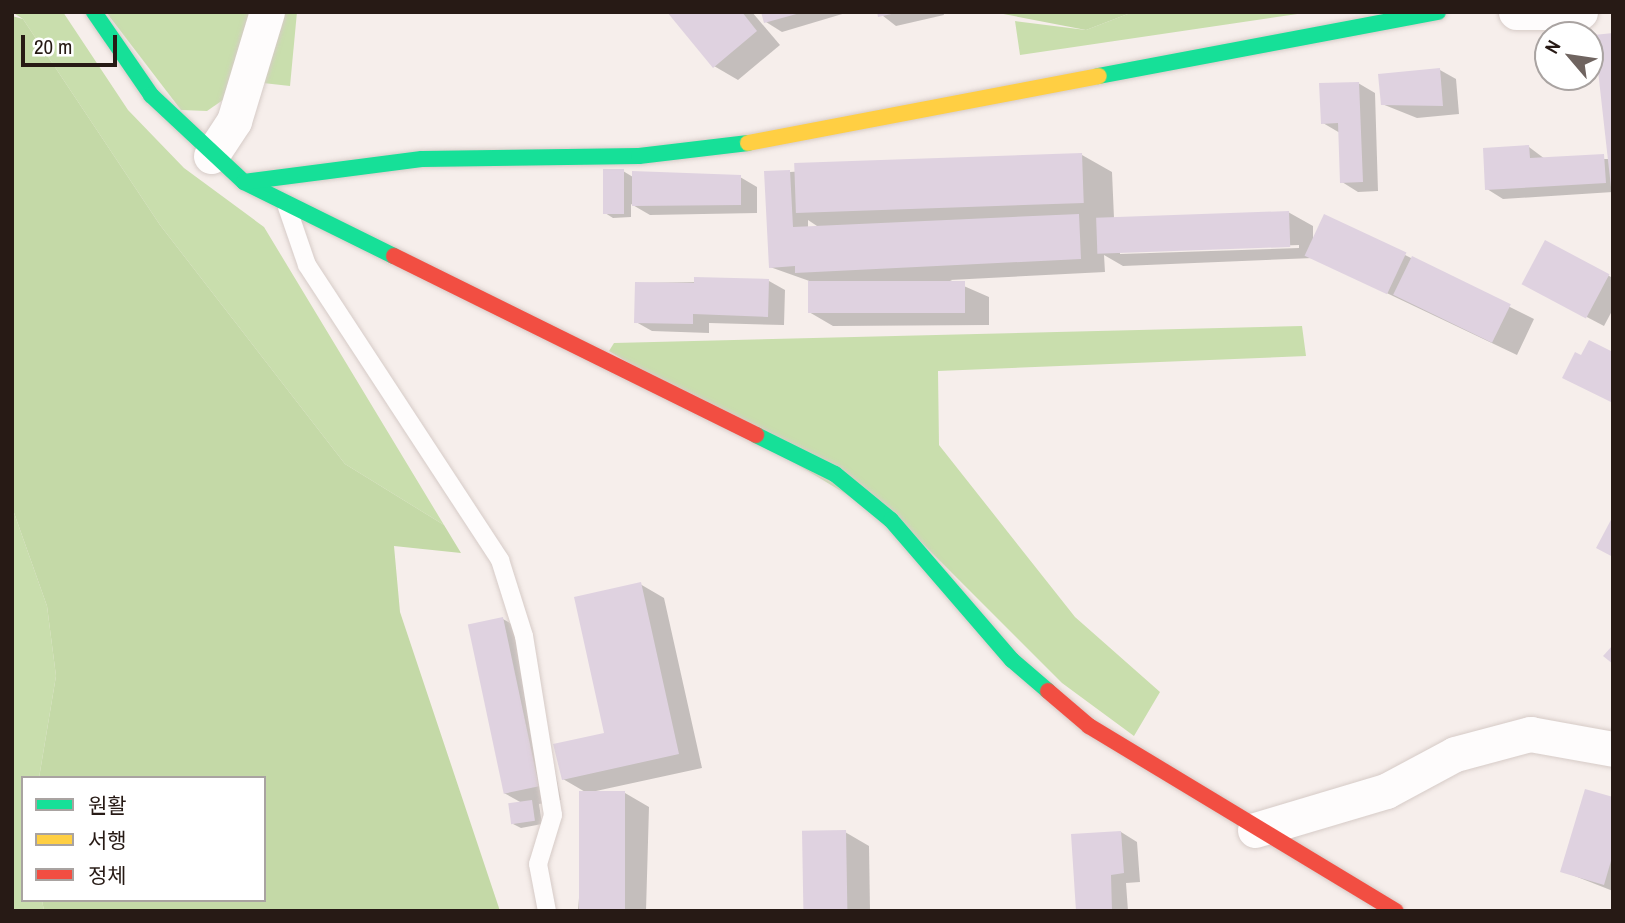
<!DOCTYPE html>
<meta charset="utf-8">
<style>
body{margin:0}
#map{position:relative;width:1625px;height:923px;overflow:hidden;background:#f6eeeb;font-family:"Archivo Narrow","Noto Sans KR",sans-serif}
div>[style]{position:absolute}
.green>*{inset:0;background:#c9dead}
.forest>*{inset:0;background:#c4d9a7}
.shadow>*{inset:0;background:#0003}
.building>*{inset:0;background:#dfd2e0;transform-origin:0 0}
.roads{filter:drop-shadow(0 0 2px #d6cbc7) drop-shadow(0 0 2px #d6cbc7)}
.lane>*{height:18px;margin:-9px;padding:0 9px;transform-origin:9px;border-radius:9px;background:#fefcfc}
.street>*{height:35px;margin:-17.5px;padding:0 17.5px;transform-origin:17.5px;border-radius:17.5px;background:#fefcfc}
.fast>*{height:16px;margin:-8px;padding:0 8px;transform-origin:8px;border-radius:8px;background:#16e098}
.slow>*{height:16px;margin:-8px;padding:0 8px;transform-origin:8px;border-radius:8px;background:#ffcf43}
.jam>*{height:16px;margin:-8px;padding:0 8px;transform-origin:8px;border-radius:8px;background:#f24e42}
span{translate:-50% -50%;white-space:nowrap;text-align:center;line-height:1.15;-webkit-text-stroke:6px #fff;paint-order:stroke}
.frame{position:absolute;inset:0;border:14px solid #271a15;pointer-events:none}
.legend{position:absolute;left:21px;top:776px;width:245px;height:126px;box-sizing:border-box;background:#fff;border:2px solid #a9a3a1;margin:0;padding:9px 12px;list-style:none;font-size:21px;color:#271a15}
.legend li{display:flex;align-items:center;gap:14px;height:35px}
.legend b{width:35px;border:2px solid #a9a3a1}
.north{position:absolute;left:1534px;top:21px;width:70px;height:70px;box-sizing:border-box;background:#fff;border:2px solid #a9a3a1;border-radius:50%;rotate:299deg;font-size:19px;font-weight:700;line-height:28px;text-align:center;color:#271a15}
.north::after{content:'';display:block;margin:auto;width:24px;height:32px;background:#6f6460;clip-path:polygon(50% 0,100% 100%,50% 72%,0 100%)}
.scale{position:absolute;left:21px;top:35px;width:96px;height:32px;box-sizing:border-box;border:4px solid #271a15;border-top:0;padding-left:9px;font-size:21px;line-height:24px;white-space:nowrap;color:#271a15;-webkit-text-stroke:5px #fff;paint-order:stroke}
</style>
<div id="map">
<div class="green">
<i style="clip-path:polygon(12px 12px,63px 12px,128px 110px,184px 168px,264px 227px,444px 525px,345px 464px,160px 225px,23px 19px)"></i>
<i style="clip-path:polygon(106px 12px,255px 12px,233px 93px,207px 111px,181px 110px)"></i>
<i style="clip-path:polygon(281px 12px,297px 12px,290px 86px,263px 83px)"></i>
<i style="clip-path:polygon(1133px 12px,1311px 12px,1020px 55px,1015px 21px,1086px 30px)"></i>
<i style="clip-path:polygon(1302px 326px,1306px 356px,938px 371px,939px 445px,1075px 617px,1160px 692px,1134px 736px,1062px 683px,914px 535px,609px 351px,614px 343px)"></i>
<i style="clip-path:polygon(12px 507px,47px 606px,56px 676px,39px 778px,23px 778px,23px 900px,42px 900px,44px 911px,12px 911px)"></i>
</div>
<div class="forest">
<i style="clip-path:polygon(993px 12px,1133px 12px,1086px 30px)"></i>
<i style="clip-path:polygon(12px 16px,23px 19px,160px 225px,345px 464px,444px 525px,461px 553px,394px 546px,400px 612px,500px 911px,44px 911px,42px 900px,264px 900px,264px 778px,39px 778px,56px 676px,47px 606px,12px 507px)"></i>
</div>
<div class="shadow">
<i style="clip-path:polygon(669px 12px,752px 12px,780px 45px,738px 80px,714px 66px)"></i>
<i style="clip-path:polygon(763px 12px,849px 12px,782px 32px,766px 22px)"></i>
<i style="clip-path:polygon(878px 12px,943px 12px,944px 15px,896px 26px)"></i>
<i style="clip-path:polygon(1613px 35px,1613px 192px,1503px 199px,1487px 189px,1529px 147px,1545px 159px,1610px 159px)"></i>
<i style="clip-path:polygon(1440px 70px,1456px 79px,1459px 114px,1417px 118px,1382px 104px)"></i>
<i style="clip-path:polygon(1358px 83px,1375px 93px,1378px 191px,1358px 192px,1342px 182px,1340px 133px,1323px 123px)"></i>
<i style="clip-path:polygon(evenodd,1082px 155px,1112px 172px,1114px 218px,1288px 212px,1313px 226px,1313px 241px,1405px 255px,1534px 319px,1517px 355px,1313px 258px,1123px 266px,1104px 255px,1105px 272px,950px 280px,989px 297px,989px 325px,833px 326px,809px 312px,815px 283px,770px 267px,790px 172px,1082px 155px,808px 220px,820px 228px,808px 228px,808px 220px,1082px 155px,1299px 245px,1299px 248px,1120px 254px,1120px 251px,1299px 245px)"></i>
<i style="clip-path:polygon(623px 171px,633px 177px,740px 177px,757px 187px,757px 213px,650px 215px,631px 204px,631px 217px,613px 218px,605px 213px)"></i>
<i style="clip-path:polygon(1545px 243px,1613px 278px,1613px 309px,1604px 326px,1541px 293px)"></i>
<i style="clip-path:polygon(769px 281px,785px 290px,784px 325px,709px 323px,709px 333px,652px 331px,636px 322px,637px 283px)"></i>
<i style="clip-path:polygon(640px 584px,664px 598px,702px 768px,596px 791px,625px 793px,649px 807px,646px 911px,578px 911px,587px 793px,563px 779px,606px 734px)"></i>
<i style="clip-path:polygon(503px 619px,527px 633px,561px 800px,539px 804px,542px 824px,521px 828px,513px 824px,522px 803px,504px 793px)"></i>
<i style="clip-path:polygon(1613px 799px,1613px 891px,1562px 871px)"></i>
<i style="clip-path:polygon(845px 832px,869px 846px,870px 911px,804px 911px)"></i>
<i style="clip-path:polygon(1121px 832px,1137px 842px,1140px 882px,1126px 883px,1128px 911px,1078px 911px)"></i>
</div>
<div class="building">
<i style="clip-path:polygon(667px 12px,742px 12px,757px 31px,713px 68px)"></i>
<i style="clip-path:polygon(761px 12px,800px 12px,800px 13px,764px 23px)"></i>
<i style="clip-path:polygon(877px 12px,896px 12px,896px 13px,878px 17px)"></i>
<i style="clip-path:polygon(1613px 33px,1613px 187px,1611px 187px,1594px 35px)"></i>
<i style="clip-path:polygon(1440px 68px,1443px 106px,1381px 105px,1378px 74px)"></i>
<i style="clip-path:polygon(1359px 82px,1363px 182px,1340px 183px,1338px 123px,1321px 124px,1319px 83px)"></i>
<i style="clip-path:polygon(1529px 145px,1530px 158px,1604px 154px,1606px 183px,1485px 190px,1483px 148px)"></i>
<i style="left:1082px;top:153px;width:50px;height:288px;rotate:88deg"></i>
<i style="left:603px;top:169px;width:21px;height:45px"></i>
<i style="clip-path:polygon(790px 170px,793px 227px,1079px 214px,1081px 259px,795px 273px,795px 266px,769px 268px,764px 171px)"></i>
<i style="clip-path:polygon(632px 171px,741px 175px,741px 205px,632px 206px)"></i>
<i style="left:1289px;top:211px;width:36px;height:193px;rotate:88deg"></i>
<i style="left:1324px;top:214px;width:91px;height:46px;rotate:25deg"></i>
<i style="left:1545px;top:240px;width:73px;height:50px;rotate:28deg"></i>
<i style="left:1412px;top:256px;width:110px;height:43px;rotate:26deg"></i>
<i style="clip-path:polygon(694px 277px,769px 279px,768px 317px,693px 314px,693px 324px,634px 323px,635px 282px,694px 283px)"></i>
<i style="left:808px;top:281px;width:157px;height:32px"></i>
<i style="clip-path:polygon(1589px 340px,1613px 352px,1613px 403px,1562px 378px,1575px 352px,1581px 355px)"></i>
<i style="clip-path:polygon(1613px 516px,1613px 557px,1596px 548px)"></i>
<i style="clip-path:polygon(641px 582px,679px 754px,562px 780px,553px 744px,604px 733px,574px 597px)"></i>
<i style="left:503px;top:617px;width:173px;height:36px;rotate:78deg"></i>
<i style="clip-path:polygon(1613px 645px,1613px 664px,1603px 656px)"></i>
<i style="clip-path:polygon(1585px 789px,1613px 797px,1613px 854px,1604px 885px,1560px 872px)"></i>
<i style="left:579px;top:791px;width:46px;height:120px"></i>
<i style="left:532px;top:800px;width:21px;height:24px;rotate:82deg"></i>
<i style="left:846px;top:830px;width:81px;height:44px;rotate:89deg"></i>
<i style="clip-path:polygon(1121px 831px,1124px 873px,1111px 875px,1112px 911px,1076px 911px,1071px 834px)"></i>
</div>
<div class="roads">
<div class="lane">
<i style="left:287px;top:207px;width:61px;rotate:71deg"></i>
<i style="left:307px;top:265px;width:353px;rotate:56.8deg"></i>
<i style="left:500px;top:560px;width:80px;rotate:72.5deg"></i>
<i style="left:524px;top:636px;width:181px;rotate:80.8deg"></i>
<i style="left:553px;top:815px;width:51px;rotate:107deg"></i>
<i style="left:538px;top:864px;width:48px;rotate:79.2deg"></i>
</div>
<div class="street">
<i style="left:1516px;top:12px;width:64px"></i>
<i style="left:211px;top:156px;width:42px;rotate:-56.7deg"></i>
<i style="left:234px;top:121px;width:114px;rotate:-73.2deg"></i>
<i style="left:1255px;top:830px;width:137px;rotate:-16.6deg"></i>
<i style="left:1386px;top:791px;width:78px;rotate:-28.2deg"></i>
<i style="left:1455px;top:754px;width:78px;rotate:-14.9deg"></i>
<i style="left:1530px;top:734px;width:84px;rotate:10.2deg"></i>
</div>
<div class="fast">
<i style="left:94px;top:12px;width:101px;rotate:55.5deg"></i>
<i style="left:151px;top:95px;width:127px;rotate:43.1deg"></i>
<i style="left:244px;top:182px;width:167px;rotate:26.3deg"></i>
<i style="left:1099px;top:76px;width:345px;rotate:-10.7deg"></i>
<i style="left:244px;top:182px;width:179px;rotate:-7.4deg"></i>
<i style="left:422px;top:159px;width:217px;rotate:-0.8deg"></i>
<i style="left:639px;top:156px;width:110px;rotate:-6.8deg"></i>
<i style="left:756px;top:435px;width:88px;rotate:26.3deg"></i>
<i style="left:835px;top:474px;width:72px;rotate:39.4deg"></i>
<i style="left:891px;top:520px;width:185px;rotate:49.2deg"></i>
<i style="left:1012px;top:660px;width:48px;rotate:40.7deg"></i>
</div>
<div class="slow">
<i style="left:748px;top:143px;width:357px;rotate:-10.8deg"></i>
</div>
<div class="jam">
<i style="left:394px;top:256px;width:404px;rotate:26.3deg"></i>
<i style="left:1048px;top:691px;width:54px;rotate:40.5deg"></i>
<i style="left:1089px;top:726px;width:358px;rotate:31.1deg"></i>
</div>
</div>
<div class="frame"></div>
<ul class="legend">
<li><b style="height:9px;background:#16e098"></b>원활</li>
<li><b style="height:9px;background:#ffcf43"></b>서행</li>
<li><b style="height:9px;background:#f24e42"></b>정체</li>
</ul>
<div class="north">N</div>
<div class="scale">20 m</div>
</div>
